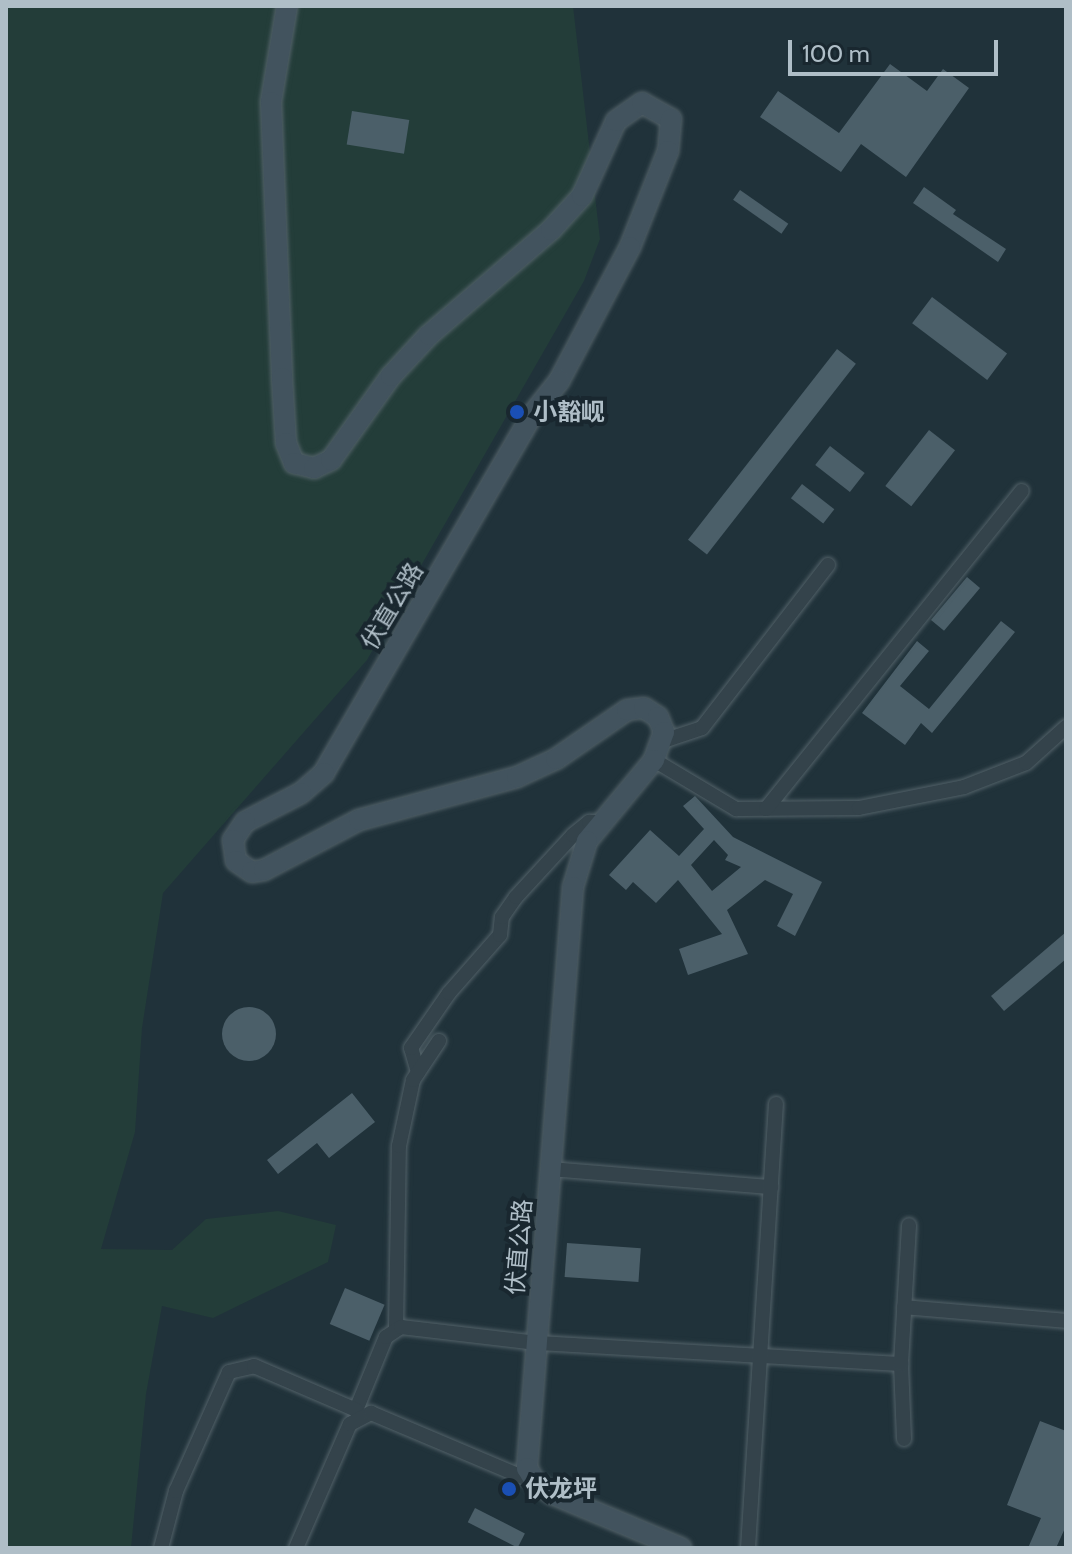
<!DOCTYPE html>
<meta charset="utf-8">
<style>
body{margin:0}
#map{position:relative;width:1072px;height:1554px;overflow:hidden;background:#20323a;font-family:Cabin,"Noto Sans SC",sans-serif}
div>[style]{position:absolute}
.green>*{inset:0;background:#233d39}
.building>*{inset:0;background:#4b5f69;transform-origin:0 0}
.round{border-radius:50%}
.roads{filter:drop-shadow(0 0 2px #526168) drop-shadow(0 0 2px #526168)}
.minor>*{height:14px;margin:-7px;padding:0 7px;transform-origin:7px;border-radius:7px;background:#34434b}
.secondary>*{height:20px;margin:-10px;padding:0 10px;transform-origin:10px;border-radius:10px;background:#42535e}
.dots>*{width:22px;height:22px;translate:-50% -50%;box-sizing:border-box;border:4px solid #19272f;border-radius:50%}
span{translate:-50% -50%;white-space:nowrap;text-align:center;line-height:1.15;-webkit-text-stroke:8px #19272f;paint-order:stroke}
.poi-label{font-size:24px;color:#afbec7;font-weight:700}
.left{translate:0 -50%;text-align:left}
.street-label{font-size:24px;color:#afbec7}
.frame{position:absolute;inset:0;border:8px solid #afbec7;pointer-events:none}
.scale{position:absolute;left:788px;top:40px;width:210px;height:36px;box-sizing:border-box;border:4px solid #afbec7;border-top:0;padding-left:10px;font-size:24px;line-height:28px;white-space:nowrap;color:#afbec7;-webkit-text-stroke:6px #19272f;paint-order:stroke}
</style>
<div id="map">
<div class="green">
<i style="clip-path:polygon(6px 6px,573px 6px,600px 239px,584px 281px,367px 660px,163px 893px,142px 1028px,135px 1132px,101px 1249px,172px 1250px,206px 1219px,278px 1211px,336px 1225px,328px 1262px,213px 1318px,162px 1306px,146px 1394px,131px 1548px,6px 1548px)"></i>
</div>
<div class="building">
<i style="clip-path:polygon(890px 64px,927px 91px,943px 69px,969px 88px,906px 177px,861px 144px,841px 172px,760px 117px,778px 91px,839px 133px)"></i>
<i style="left:352px;top:111px;width:58px;height:34px;rotate:9deg"></i>
<i style="clip-path:polygon(924px 187px,956px 210px,953px 214px,1006px 249px,998px 262px,913px 203px)"></i>
<i style="left:740px;top:190px;width:59px;height:12px;rotate:35deg"></i>
<i style="left:932px;top:297px;width:94px;height:33px;rotate:37deg"></i>
<i style="left:837px;top:349px;width:24px;height:242px;rotate:38deg"></i>
<i style="left:929px;top:430px;width:33px;height:71px;rotate:38deg"></i>
<i style="left:830px;top:446px;width:44px;height:24px;rotate:38deg"></i>
<i style="left:802px;top:484px;width:41px;height:18px;rotate:38deg"></i>
<i style="left:967px;top:577px;width:17px;height:56px;rotate:40deg"></i>
<i style="clip-path:polygon(1001px 621px,1015px 632px,932px 733px,921px 723px,905px 745px,862px 713px,917px 641px,929px 651px,900px 686px,929px 709px)"></i>
<i style="clip-path:polygon(evenodd,695px 796px,733px 837px,822px 882px,795px 936px,777px 926px,793px 894px,765px 880px,727px 910px,748px 954px,688px 975px,679px 949px,722px 934px,678px 880px,656px 903px,633px 882px,626px 890px,609px 875px,650px 830px,679px 856px,704px 829px,683px 806px,695px 796px,714px 840px,728px 855px,725px 860px,741px 867px,712px 891px,691px 865px,714px 840px)"></i>
<i style="clip-path:polygon(1066px 932px,1066px 959px,1004px 1011px,991px 996px)"></i>
<i class="round" style="left:222px;top:1007px;width:54px;height:54px"></i>
<i style="clip-path:polygon(352px 1093px,375px 1122px,329px 1158px,317px 1143px,278px 1174px,267px 1160px)"></i>
<i style="left:567px;top:1243px;width:74px;height:34px;rotate:4deg"></i>
<i style="left:345px;top:1288px;width:43px;height:39px;rotate:23deg"></i>
<i style="clip-path:polygon(1040px 1421px,1066px 1431px,1066px 1526px,1056px 1548px,1028px 1548px,1041px 1518px,1007px 1505px)"></i>
<i style="left:475px;top:1508px;width:56px;height:16px;rotate:27deg"></i>
</div>
<div class="roads">
<div class="minor">
<i style="left:663px;top:741px;width:41px;rotate:-18.4deg"></i>
<i style="left:702px;top:728px;width:206px;rotate:-52.3deg"></i>
<i style="left:654px;top:760px;width:96px;rotate:30.9deg"></i>
<i style="left:736px;top:809px;width:123px;rotate:-0.5deg"></i>
<i style="left:859px;top:808px;width:107px;rotate:-11.3deg"></i>
<i style="left:964px;top:787px;width:66px;rotate:-21.2deg"></i>
<i style="left:1026px;top:763px;width:54px;rotate:-42deg"></i>
<i style="left:766px;top:809px;width:408px;rotate:-51.2deg"></i>
<i style="left:418px;top:1072px;width:25px;rotate:-106deg"></i>
<i style="left:411px;top:1048px;width:67px;rotate:-55.4deg"></i>
<i style="left:449px;top:993px;width:77px;rotate:-48.7deg"></i>
<i style="left:500px;top:935px;width:18px;rotate:-84deg"></i>
<i style="left:502px;top:917px;width:24px;rotate:-55deg"></i>
<i style="left:516px;top:897px;width:84px;rotate:-47.4deg"></i>
<i style="left:573px;top:835px;width:21px;rotate:-39deg"></i>
<i style="left:589px;top:822px;width:14px"></i>
<i style="left:551px;top:1169px;width:221px;rotate:4.7deg"></i>
<i style="left:904px;top:1307px;width:163px;rotate:4.9deg"></i>
<i style="left:396px;top:1329px;width:183px;rotate:-89.1deg"></i>
<i style="left:399px;top:1146px;width:67px;rotate:-78deg"></i>
<i style="left:413px;top:1080px;width:47px;rotate:-56.3deg"></i>
<i style="left:901px;top:1364px;width:75px;rotate:87.7deg"></i>
<i style="left:360px;top:1416px;width:7px;rotate:-124deg"></i>
<i style="left:356px;top:1410px;width:79px;rotate:-67.7deg"></i>
<i style="left:386px;top:1337px;width:18px;rotate:-34deg"></i>
<i style="left:401px;top:1327px;width:137px;rotate:6.7deg"></i>
<i style="left:537px;top:1343px;width:365px;rotate:3.3deg"></i>
<i style="left:901px;top:1364px;width:139px;rotate:-86.7deg"></i>
<i style="left:161px;top:1548px;width:59px;rotate:-75.3deg"></i>
<i style="left:176px;top:1491px;width:130px;rotate:-66deg"></i>
<i style="left:229px;top:1372px;width:26px;rotate:-13deg"></i>
<i style="left:254px;top:1366px;width:111px;rotate:23.3deg"></i>
<i style="left:296px;top:1548px;width:135px;rotate:-66.5deg"></i>
<i style="left:350px;top:1424px;width:24px;rotate:-28deg"></i>
<i style="left:371px;top:1413px;width:177px;rotate:22.9deg"></i>
<i style="left:748px;top:1548px;width:445px;rotate:-86.4deg"></i>
</div>
<div class="secondary">
<i style="left:287px;top:6px;width:97px;rotate:99.5deg"></i>
<i style="left:271px;top:102px;width:276px;rotate:87.7deg"></i>
<i style="left:282px;top:378px;width:65px;rotate:86.5deg"></i>
<i style="left:286px;top:443px;width:22px;rotate:68deg"></i>
<i style="left:294px;top:463px;width:21px;rotate:14deg"></i>
<i style="left:314px;top:468px;width:19px;rotate:-25deg"></i>
<i style="left:331px;top:460px;width:103px;rotate:-54.5deg"></i>
<i style="left:391px;top:376px;width:56px;rotate:-47.2deg"></i>
<i style="left:429px;top:335px;width:161px;rotate:-40.7deg"></i>
<i style="left:551px;top:230px;width:46px;rotate:-47.6deg"></i>
<i style="left:582px;top:196px;width:82px;rotate:-65.6deg"></i>
<i style="left:616px;top:121px;width:32px;rotate:-35deg"></i>
<i style="left:642px;top:103px;width:33px;rotate:29deg"></i>
<i style="left:671px;top:119px;width:32px;rotate:95deg"></i>
<i style="left:668px;top:151px;width:103px;rotate:111.6deg"></i>
<i style="left:630px;top:247px;width:152px;rotate:117.9deg"></i>
<i style="left:559px;top:381px;width:43px;rotate:128.5deg"></i>
<i style="left:532px;top:415px;width:414px;rotate:120.2deg"></i>
<i style="left:324px;top:773px;width:30px;rotate:139deg"></i>
<i style="left:301px;top:793px;width:63px;rotate:152.6deg"></i>
<i style="left:245px;top:822px;width:22px;rotate:124deg"></i>
<i style="left:233px;top:840px;width:21px;rotate:82deg"></i>
<i style="left:236px;top:861px;width:19px;rotate:35deg"></i>
<i style="left:252px;top:872px;width:12px;rotate:-9deg"></i>
<i style="left:264px;top:870px;width:107px;rotate:-27.8deg"></i>
<i style="left:359px;top:820px;width:164px;rotate:-15.2deg"></i>
<i style="left:517px;top:777px;width:43px;rotate:-24.8deg"></i>
<i style="left:556px;top:759px;width:86px;rotate:-34.6deg"></i>
<i style="left:627px;top:710px;width:17px;rotate:-7deg"></i>
<i style="left:644px;top:708px;width:17px;rotate:33deg"></i>
<i style="left:658px;top:717px;width:16px;rotate:68deg"></i>
<i style="left:664px;top:732px;width:30px;rotate:110deg"></i>
<i style="left:654px;top:760px;width:105px;rotate:129.6deg"></i>
<i style="left:587px;top:841px;width:48px;rotate:106.9deg"></i>
<i style="left:573px;top:887px;width:583px;rotate:94.53deg"></i>
<i style="left:527px;top:1468px;width:16px;rotate:60deg"></i>
<i style="left:535px;top:1482px;width:21px;rotate:35deg"></i>
<i style="left:552px;top:1494px;width:140px;rotate:22.7deg"></i>
</div>
</div>
<div class="dots">
<i style="left:517px;top:412px;background:#1a4fb4"></i>
<i style="left:509px;top:1489px;background:#1a4fb4"></i>
</div>
<div class="poi-label">
<span class="left" style="left:533px;top:412px">小豁岘</span>
<span class="left" style="left:525px;top:1489px">伏龙坪</span>
</div>
<div class="street-label">
<span style="left:392px;top:606px;rotate:-59deg">伏直公路</span>
<span style="left:519px;top:1247px;rotate:-85deg">伏直公路</span>
</div>
<div class="frame"></div>
<div class="scale">100 m</div>
</div>
